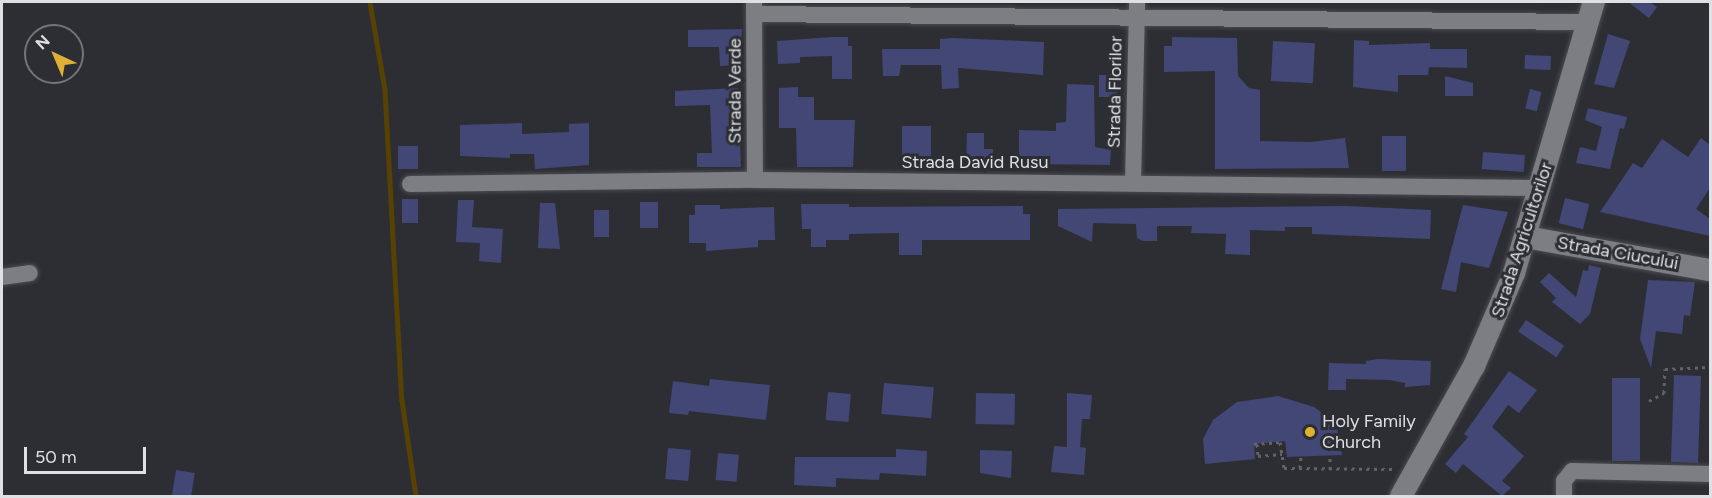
<!DOCTYPE html>
<style>
body{margin:0}
#map{position:relative;width:1712px;height:498px;overflow:hidden;background:#2d2e34;font-family:Figtree,sans-serif}
div>[style]{position:absolute}
.stream>*{height:4.5px;margin:-2.25px;padding:0 2.25px;transform-origin:2.25px;border-radius:2.25px;background:#584203}
.building>*{inset:0;background:#424776;transform-origin:0 0}
.path>*{height:3px;margin-top:-1.5px;transform-origin:0;background:repeating-linear-gradient(90deg,#626369 0 3px,transparent 0 7.5px)}
.roads{filter:drop-shadow(0 0 2px #4a4b4f) drop-shadow(0 0 2px #4a4b4f)}
.street>*{height:16px;margin:-8px;padding:0 8px;transform-origin:8px;border-radius:8px;background:#7c7e84}
.secondary>*{height:22px;margin:-11px;padding:0 11px;transform-origin:11px;border-radius:11px;background:#7c7e84}
.dots>*{width:16px;height:16px;translate:-50% -50%;box-sizing:border-box;border:3px solid #2d2e34;border-radius:50%}
span{translate:-50% -50%;white-space:nowrap;text-align:center;line-height:1.15;-webkit-text-stroke:6px #2d2e34;paint-order:stroke}
.street-label{font-size:18px;color:#dfe0e3}
.poi-label{font-size:18px;color:#dfe0e3}
.left{translate:0 -50%;text-align:left}
.frame{position:absolute;inset:0;border:3px solid #dfe0e3;pointer-events:none}
.north{position:absolute;left:24px;top:24px;width:60px;height:60px;box-sizing:border-box;background:#2d2e34;border:2px solid #74757a;border-radius:50%;rotate:316deg;font-size:16px;font-weight:700;line-height:24px;text-align:center;color:#dfe0e3}
.north::after{content:'';display:block;margin:auto;width:21px;height:27px;background:#e0b034;clip-path:polygon(50% 0,100% 100%,50% 72%,0 100%)}
.scale{position:absolute;left:24px;top:447px;width:122px;height:27px;box-sizing:border-box;border:3px solid #dfe0e3;border-top:0;padding-left:8px;font-size:18px;line-height:21px;white-space:nowrap;color:#dfe0e3;-webkit-text-stroke:4px #2d2e34;paint-order:stroke}
</style>
<div id="map">
<div class="stream">
<i style="left:370px;top:2px;width:89px;rotate:80.3deg"></i>
<i style="left:385px;top:90px;width:310px;rotate:86.9deg"></i>
<i style="left:402px;top:400px;width:97px;rotate:81.7deg"></i>
</div>
<div class="building">
<i style="clip-path:polygon(1628px 2px,1649px 2px,1657px 7px,1649px 18px)"></i>
<i style="clip-path:polygon(742px 29px,739px 65px,720px 66px,719px 47px,688px 47px,688px 30px)"></i>
<i style="clip-path:polygon(1608px 34px,1630px 41px,1614px 88px,1594px 84px)"></i>
<i style="clip-path:polygon(832px 37px,848px 37px,848px 46px,852px 46px,852px 79px,832px 79px,832px 56px,800px 57px,800px 63px,778px 64px,777px 41px)"></i>
<i style="clip-path:polygon(1172px 37px,1237px 38px,1238px 76px,1249px 88px,1260px 90px,1260px 141px,1310px 142px,1345px 138px,1349px 168px,1215px 169px,1215px 71px,1164px 72px,1164px 46px,1172px 46px)"></i>
<i style="clip-path:polygon(952px 38px,1044px 42px,1043px 75px,958px 68px,959px 88px,942px 89px,941px 65px,901px 65px,899px 76px,883px 76px,882px 49px,940px 49px,940px 39px)"></i>
<i style="clip-path:polygon(1354px 40px,1369px 41px,1369px 45px,1430px 43px,1430px 49px,1467px 49px,1467px 68px,1429px 67px,1428px 75px,1398px 75px,1398px 92px,1353px 87px)"></i>
<i style="left:1273px;top:41px;width:42px;height:40px;rotate:3deg"></i>
<i style="left:1525px;top:55px;width:26px;height:14px;rotate:2deg"></i>
<i style="left:1099px;top:75px;width:18px;height:22px"></i>
<i style="clip-path:polygon(1445px 76px,1473px 83px,1473px 96px,1445px 96px)"></i>
<i style="clip-path:polygon(1067px 84px,1094px 85px,1095px 147px,1111px 150px,1110px 165px,1033px 164px,1033px 169px,1019px 169px,1019px 130px,1056px 131px,1056px 123px,1066px 122px)"></i>
<i style="clip-path:polygon(798px 87px,798px 97px,814px 97px,814px 120px,855px 120px,853px 167px,797px 167px,796px 128px,779px 128px,779px 88px)"></i>
<i style="clip-path:polygon(738px 88px,741px 167px,697px 167px,697px 153px,712px 153px,710px 105px,675px 106px,675px 91px)"></i>
<i style="left:1530px;top:89px;width:12px;height:20px;rotate:14deg"></i>
<i style="clip-path:polygon(1588px 108px,1627px 117px,1624px 129px,1620px 128px,1610px 169px,1576px 163px,1580px 147px,1596px 151px,1602px 127px,1585px 120px)"></i>
<i style="clip-path:polygon(522px 123px,522px 134px,569px 132px,569px 124px,589px 123px,589px 165px,535px 169px,534px 154px,510px 154px,510px 158px,460px 156px,460px 125px)"></i>
<i style="left:902px;top:126px;width:29px;height:42px"></i>
<i style="clip-path:polygon(967px 133px,984px 133px,984px 149px,993px 149px,993px 169px,966px 168px)"></i>
<i style="left:1382px;top:136px;width:24px;height:35px"></i>
<i style="clip-path:polygon(1701px 138px,1710px 145px,1710px 188px,1696px 209px,1710px 219px,1710px 236px,1600px 212px,1633px 163px,1642px 168px,1662px 139px,1688px 157px)"></i>
<i style="left:418px;top:146px;width:23px;height:20px;rotate:90deg"></i>
<i style="left:1483px;top:152px;width:42px;height:17px;rotate:4deg"></i>
<i style="left:1565px;top:198px;width:25px;height:26px;rotate:14deg"></i>
<i style="left:402px;top:199px;width:16px;height:24px"></i>
<i style="clip-path:polygon(458px 200px,474px 200px,472px 227px,503px 229px,501px 263px,479px 261px,480px 243px,456px 242px)"></i>
<i style="left:640px;top:202px;width:18px;height:26px"></i>
<i style="clip-path:polygon(540px 203px,555px 203px,560px 249px,538px 248px)"></i>
<i style="clip-path:polygon(801px 204px,849px 204px,849px 207px,1023px 206px,1023px 214px,1030px 214px,1030px 240px,922px 240px,922px 255px,899px 255px,899px 233px,849px 234px,849px 240px,826px 240px,826px 247px,811px 247px,811px 229px,802px 229px)"></i>
<i style="clip-path:polygon(695px 205px,720px 205px,720px 209px,774px 207px,775px 240px,758px 240px,758px 247px,706px 251px,706px 243px,689px 243px,689px 215px,695px 215px)"></i>
<i style="clip-path:polygon(1463px 205px,1508px 212px,1489px 268px,1461px 262px,1456px 292px,1441px 289px)"></i>
<i style="clip-path:polygon(1346px 206px,1431px 210px,1430px 239px,1312px 234px,1312px 227px,1285px 227px,1285px 231px,1250px 230px,1250px 255px,1225px 254px,1226px 234px,1191px 233px,1192px 226px,1157px 226px,1157px 241px,1143px 241px,1137px 238px,1136px 224px,1093px 223px,1092px 242px,1058px 226px,1058px 209px)"></i>
<i style="left:594px;top:210px;width:15px;height:27px"></i>
<i style="clip-path:polygon(1589px 265px,1601px 268px,1590px 314px,1580px 324px,1552px 302px,1556px 298px,1540px 282px,1549px 273px,1576px 297px,1583px 270px,1588px 271px)"></i>
<i style="clip-path:polygon(1648px 280px,1695px 282px,1690px 316px,1684px 315px,1682px 334px,1656px 331px,1651px 368px,1640px 339px)"></i>
<i style="left:1526px;top:320px;width:46px;height:14px;rotate:34deg"></i>
<i style="clip-path:polygon(1378px 359px,1431px 361px,1430px 385px,1405px 387px,1405px 383px,1390px 380px,1346px 379px,1346px 390px,1328px 390px,1329px 363px,1366px 364px,1366px 361px)"></i>
<i style="clip-path:polygon(1509px 371px,1537px 390px,1519px 413px,1508px 405px,1492px 427px,1524px 456px,1502px 481px,1511px 488px,1502px 496px,1463px 464px,1456px 473px,1445px 464px,1468px 437px,1464px 434px)"></i>
<i style="left:1674px;top:375px;width:27px;height:87px;rotate:2deg"></i>
<i style="left:1612px;top:378px;width:28px;height:83px"></i>
<i style="clip-path:polygon(710px 379px,770px 385px,766px 420px,689px 411px,688px 415px,669px 413px,673px 381px,709px 386px)"></i>
<i style="left:884px;top:383px;width:50px;height:31px;rotate:5deg"></i>
<i style="left:828px;top:392px;width:23px;height:28px;rotate:5deg"></i>
<i style="left:976px;top:393px;width:39px;height:31px;rotate:1deg"></i>
<i style="clip-path:polygon(1067px 393px,1092px 395px,1090px 419px,1082px 419px,1080px 447px,1086px 448px,1084px 475px,1051px 472px,1054px 446px,1067px 447px)"></i>
<i style="clip-path:polygon(1278px 396px,1314px 407px,1336px 423px,1342px 455px,1287px 457px,1285px 441px,1254px 444px,1255px 459px,1205px 464px,1203px 439px,1213px 420px,1237px 402px)"></i>
<i style="left:668px;top:448px;width:23px;height:31px;rotate:5deg"></i>
<i style="clip-path:polygon(896px 449px,927px 451px,926px 476px,880px 473px,879px 480px,836px 478px,836px 487px,794px 485px,795px 457px,896px 457px)"></i>
<i style="clip-path:polygon(980px 450px,1012px 451px,1011px 478px,980px 473px)"></i>
<i style="left:718px;top:453px;width:21px;height:27px;rotate:5deg"></i>
<i style="left:176px;top:470px;width:19px;height:26px;rotate:9deg"></i>
</div>
<div class="path">
<i style="left:1649px;top:401px;width:17px;rotate:-28deg"></i>
<i style="left:1664px;top:393px;width:24px;rotate:-88deg"></i>
<i style="left:1665px;top:369px;width:45px;rotate:-2.5deg"></i>
<i style="left:1254px;top:444px;width:26px;rotate:-4deg"></i>
<i style="left:1280px;top:442px;width:26px;rotate:81deg"></i>
<i style="left:1284px;top:468px;width:112px;rotate:0.5deg"></i>
<i style="left:1257px;top:444px;width:12px;rotate:85deg"></i>
<i style="left:1258px;top:456px;width:24px;rotate:-5deg"></i>
<i style="left:1300px;top:468px;width:11px;rotate:-85deg"></i>
<i style="left:1330px;top:469px;width:13px;rotate:-90deg"></i>
</div>
<div class="roads">
<div class="street">
<i style="left:754px;top:2px;width:178px;rotate:89.7deg"></i>
<i style="left:754px;top:14px;width:833px;rotate:0.55deg"></i>
<i style="left:1133px;top:183px;width:181px;rotate:-88.7deg"></i>
<i style="left:410px;top:184px;width:345px;rotate:-0.7deg"></i>
<i style="left:755px;top:180px;width:786px;rotate:0.58deg"></i>
<i style="left:2px;top:277px;width:28px;rotate:-8deg"></i>
<i style="left:1564px;top:496px;width:15px;rotate:-90deg"></i>
<i style="left:1564px;top:481px;width:13px;rotate:-51deg"></i>
<i style="left:1572px;top:471px;width:138px;rotate:1.2deg"></i>
</div>
<div class="secondary">
<i style="left:1526px;top:237px;width:187px;rotate:10.2deg"></i>
<i style="left:1401px;top:496px;width:149px;rotate:-60.7deg"></i>
<i style="left:1474px;top:366px;width:101px;rotate:-66.7deg"></i>
<i style="left:1514px;top:273px;width:283px;rotate:-73.6deg"></i>
</div>
</div>
<div class="dots">
<i style="left:1310px;top:432px;background:#e0b034"></i>
</div>
<div class="street-label">
<span style="left:735px;top:91px;rotate:-90deg">Strada Verde</span>
<span style="left:1115px;top:92px;rotate:-89deg">Strada Florilor</span>
<span style="left:975px;top:162px">Strada David Rusu</span>
<span style="left:1522px;top:240px;rotate:-72deg">Strada Agricultorilor</span>
<span style="left:1618px;top:253px;rotate:10deg">Strada Ciucului</span>
</div>
<div class="poi-label">
<span class="left" style="left:1322px;top:432px">Holy Family<br>Church</span>
</div>
<div class="frame"></div>
<div class="north">N</div>
<div class="scale">50 m</div>
</div>
